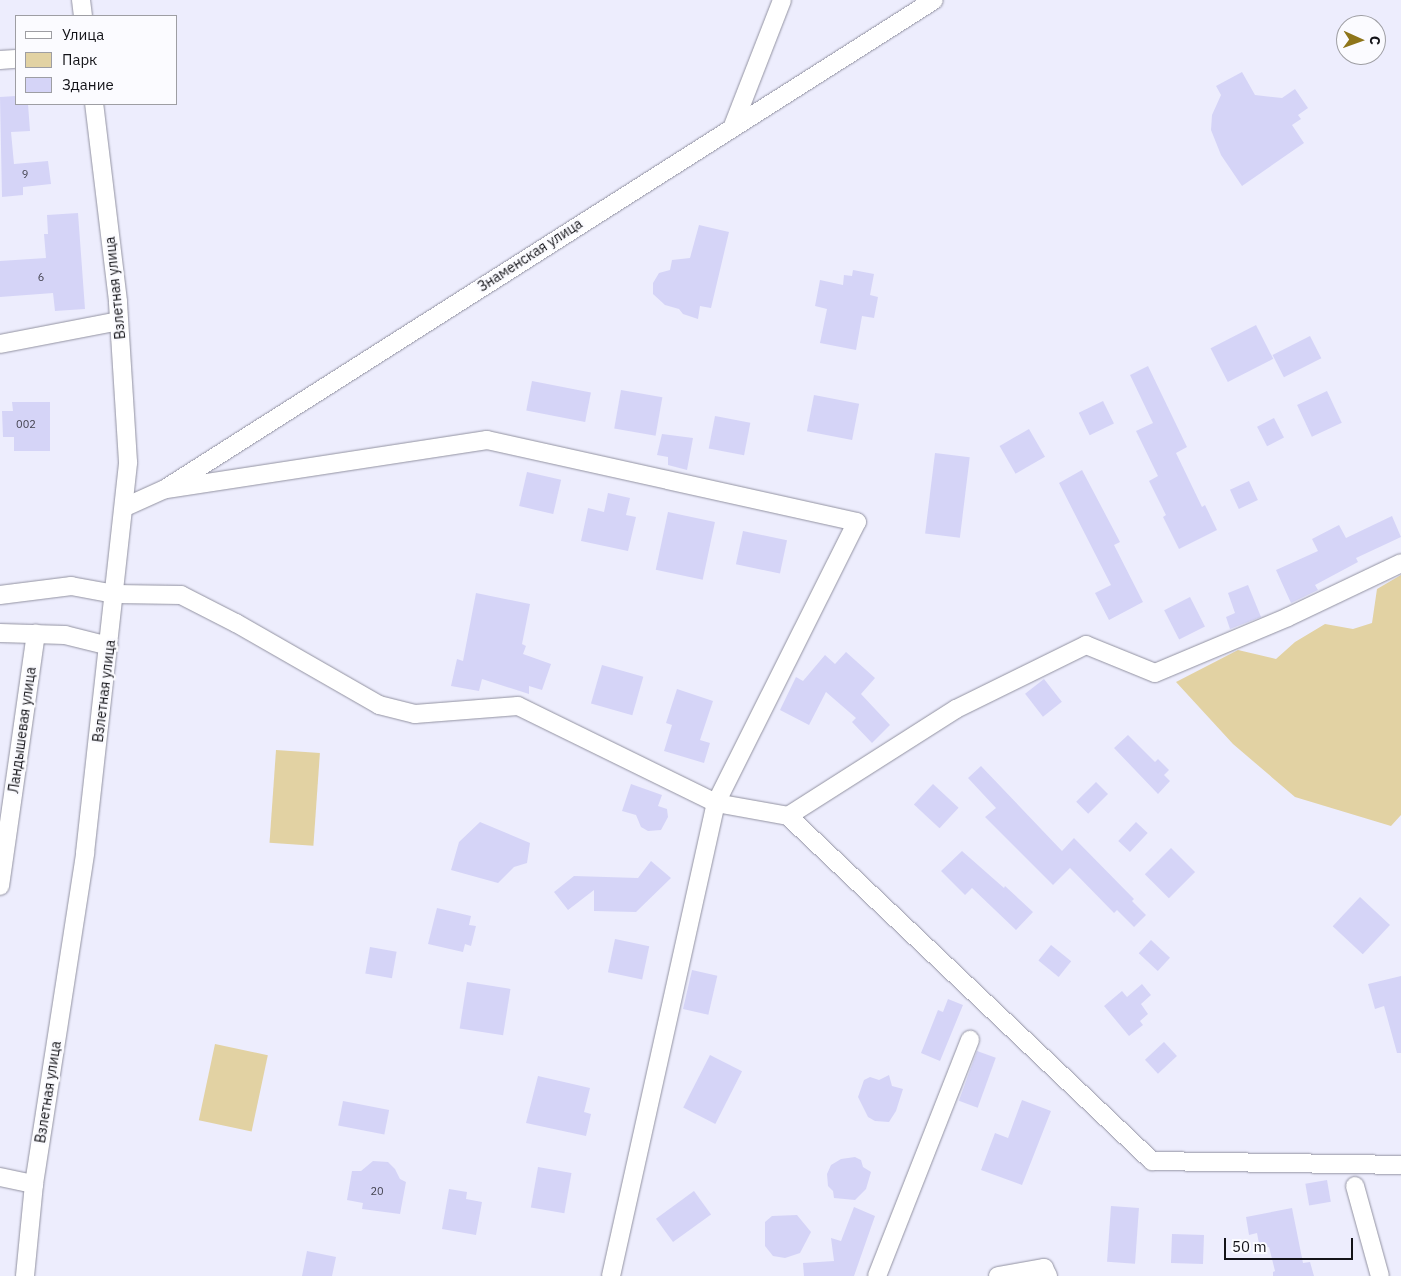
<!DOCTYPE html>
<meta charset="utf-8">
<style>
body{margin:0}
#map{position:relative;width:1401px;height:1276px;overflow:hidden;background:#ededfd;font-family:"IBM Plex Sans",sans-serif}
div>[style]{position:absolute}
.green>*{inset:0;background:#e2d2a3;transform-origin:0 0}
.building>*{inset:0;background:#d5d4f7;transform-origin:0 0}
.roads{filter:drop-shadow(0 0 1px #9292a1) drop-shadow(0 0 1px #9292a1)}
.minor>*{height:18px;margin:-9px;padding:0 9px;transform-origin:9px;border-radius:9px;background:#fff}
span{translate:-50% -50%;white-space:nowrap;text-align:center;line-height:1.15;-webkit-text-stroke:4.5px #fbfbff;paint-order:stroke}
.number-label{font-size:11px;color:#444350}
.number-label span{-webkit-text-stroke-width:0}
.street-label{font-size:14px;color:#131318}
.legend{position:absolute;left:15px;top:15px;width:162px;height:90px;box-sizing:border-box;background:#fbfbff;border:1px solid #9e9ea3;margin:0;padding:6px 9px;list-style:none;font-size:15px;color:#131318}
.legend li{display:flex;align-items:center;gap:10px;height:25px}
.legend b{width:25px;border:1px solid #9e9ea3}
.north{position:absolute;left:1336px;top:15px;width:50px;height:50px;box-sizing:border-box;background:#fbfbff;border:1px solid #9e9ea3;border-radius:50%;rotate:92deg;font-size:14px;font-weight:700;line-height:20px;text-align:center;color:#131318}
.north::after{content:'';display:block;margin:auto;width:18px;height:22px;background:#8e751a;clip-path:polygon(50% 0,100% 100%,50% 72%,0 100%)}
.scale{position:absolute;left:1224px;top:1238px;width:129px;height:22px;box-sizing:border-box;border:2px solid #131318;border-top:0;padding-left:6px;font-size:15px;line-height:18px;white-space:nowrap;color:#131318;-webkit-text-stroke:4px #fbfbff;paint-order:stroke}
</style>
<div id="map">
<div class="green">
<i style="clip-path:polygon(1401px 575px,1401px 815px,1391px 826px,1295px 797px,1233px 744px,1176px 682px,1238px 650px,1276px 659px,1295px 642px,1325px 624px,1353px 629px,1372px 623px,1377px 589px)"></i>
<i style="left:276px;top:750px;width:44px;height:93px;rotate:4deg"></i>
<i style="left:215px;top:1044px;width:54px;height:78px;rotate:12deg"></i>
</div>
<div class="building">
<i style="clip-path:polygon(1242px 72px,1255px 95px,1282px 98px,1295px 89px,1308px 108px,1298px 115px,1301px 119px,1292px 125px,1304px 143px,1242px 186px,1221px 155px,1211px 130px,1212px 115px,1221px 95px,1216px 86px)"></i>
<i style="clip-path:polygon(16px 96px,16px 104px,28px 104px,30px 131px,11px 132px,14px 164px,48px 161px,51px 184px,23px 187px,23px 195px,2px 197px,0 97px)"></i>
<i style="clip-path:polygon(78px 213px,85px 309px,55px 311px,53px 293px,0 297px,0 261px,46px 258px,44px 234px,48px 234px,47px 215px)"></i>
<i style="clip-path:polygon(699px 225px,729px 232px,711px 308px,700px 306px,698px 319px,683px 314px,679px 309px,665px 305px,653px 294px,653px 283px,659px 273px,670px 270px,672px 260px,690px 258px)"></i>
<i style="clip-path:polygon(853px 270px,874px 274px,870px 295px,878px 297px,874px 318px,862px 316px,856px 350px,820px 343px,827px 309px,815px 306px,820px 280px,843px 285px,844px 275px,852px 276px)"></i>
<i style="left:1256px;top:325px;width:38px;height:51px;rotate:63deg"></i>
<i style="left:1310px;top:336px;width:25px;height:42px;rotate:63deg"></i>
<i style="clip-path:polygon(1148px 366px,1187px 447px,1176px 453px,1202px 507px,1205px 505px,1217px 530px,1179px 549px,1163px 517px,1166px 515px,1149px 481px,1158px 476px,1136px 431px,1153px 423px,1130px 375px)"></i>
<i style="left:532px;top:381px;width:60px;height:30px;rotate:11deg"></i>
<i style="left:621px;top:390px;width:42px;height:39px;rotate:10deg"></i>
<i style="left:1327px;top:391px;width:35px;height:33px;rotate:65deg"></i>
<i style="left:814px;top:395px;width:46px;height:37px;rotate:11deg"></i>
<i style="left:1103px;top:401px;width:25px;height:27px;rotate:64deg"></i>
<i style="clip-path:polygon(12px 402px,50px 402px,50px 451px,14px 451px,14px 437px,3px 437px,2px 411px,13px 411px)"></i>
<i style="left:715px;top:416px;width:36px;height:33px;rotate:11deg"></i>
<i style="left:1274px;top:418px;width:22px;height:19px;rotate:63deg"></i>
<i style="left:1029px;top:429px;width:32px;height:34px;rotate:60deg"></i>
<i style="clip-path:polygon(662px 434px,693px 438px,687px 470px,668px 465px,668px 457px,657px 455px)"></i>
<i style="left:935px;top:453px;width:35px;height:81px;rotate:7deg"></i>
<i style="clip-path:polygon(1082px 470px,1120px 542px,1114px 545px,1143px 602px,1109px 620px,1095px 593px,1111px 585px,1059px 483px)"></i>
<i style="left:527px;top:472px;width:35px;height:35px;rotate:13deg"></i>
<i style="left:1249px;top:481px;width:21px;height:21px;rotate:65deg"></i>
<i style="clip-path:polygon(608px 493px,630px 498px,626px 515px,636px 517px,628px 551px,581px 541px,588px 508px,604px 512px)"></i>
<i style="left:668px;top:512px;width:48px;height:59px;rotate:12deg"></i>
<i style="clip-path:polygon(1392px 516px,1401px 537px,1356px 558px,1358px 562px,1315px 585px,1318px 590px,1291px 603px,1276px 570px,1318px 551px,1312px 539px,1339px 525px,1346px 538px)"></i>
<i style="left:743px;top:531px;width:45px;height:34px;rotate:12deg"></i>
<i style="clip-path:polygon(1248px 585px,1261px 617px,1230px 629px,1226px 617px,1235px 613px,1228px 593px)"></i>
<i style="clip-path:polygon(476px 593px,530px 604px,522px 644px,526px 646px,523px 654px,551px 664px,542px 690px,529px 686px,529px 694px,482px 679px,479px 691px,451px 686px,457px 659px,463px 661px)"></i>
<i style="left:1190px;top:597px;width:33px;height:29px;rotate:63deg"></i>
<i style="clip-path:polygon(846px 652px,875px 678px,861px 694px,890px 725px,872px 743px,852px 722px,856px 718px,826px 692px,809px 725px,780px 710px,796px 677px,803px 681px,825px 655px,835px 664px)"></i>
<i style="left:602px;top:665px;width:43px;height:40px;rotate:16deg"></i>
<i style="left:1044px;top:679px;width:29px;height:24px;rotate:52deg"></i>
<i style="clip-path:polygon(677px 689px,713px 701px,700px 740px,710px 743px,704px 763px,664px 751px,672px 725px,666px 723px)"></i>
<i style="clip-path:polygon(1128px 735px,1155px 762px,1158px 759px,1169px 770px,1164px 775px,1170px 781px,1158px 794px,1114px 748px)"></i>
<i style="clip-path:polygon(981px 766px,1062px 851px,1074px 838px,1134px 899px,1132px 901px,1146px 915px,1134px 927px,1117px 910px,1114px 913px,1070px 868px,1053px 885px,985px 817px,996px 808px,968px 778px)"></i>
<i style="left:1096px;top:782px;width:17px;height:28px;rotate:45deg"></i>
<i style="clip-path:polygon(631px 784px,662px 795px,658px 806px,667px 809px,668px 817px,661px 830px,648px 831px,641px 827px,636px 815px,622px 811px)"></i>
<i style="left:933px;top:784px;width:35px;height:28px;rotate:43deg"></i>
<i style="clip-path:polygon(480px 822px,530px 843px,527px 863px,514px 867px,498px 883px,451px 870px,459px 842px)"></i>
<i style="left:1136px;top:822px;width:16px;height:26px;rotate:43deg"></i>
<i style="left:1171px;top:848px;width:34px;height:37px;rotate:45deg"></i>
<i style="clip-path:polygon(962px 851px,1004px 888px,1005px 886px,1033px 912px,1016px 930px,972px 888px,965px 895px,941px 871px)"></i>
<i style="clip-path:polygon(651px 861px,671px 878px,636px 912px,594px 911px,594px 890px,568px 910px,554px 892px,574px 876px,638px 878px)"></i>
<i style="left:1360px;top:897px;width:41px;height:40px;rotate:43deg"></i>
<i style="clip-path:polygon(437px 908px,471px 916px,469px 925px,476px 926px,471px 946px,465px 944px,463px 952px,428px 944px)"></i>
<i style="left:615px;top:939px;width:35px;height:34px;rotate:12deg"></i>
<i style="left:1151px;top:940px;width:26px;height:18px;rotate:43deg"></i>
<i style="left:1051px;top:945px;width:26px;height:20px;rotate:39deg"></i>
<i style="left:370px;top:947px;width:27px;height:27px;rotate:10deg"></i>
<i style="left:692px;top:970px;width:26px;height:40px;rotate:13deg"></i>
<i style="clip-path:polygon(1401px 976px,1401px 1053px,1397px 1053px,1384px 1006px,1375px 1009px,1368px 984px)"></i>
<i style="left:467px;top:982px;width:44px;height:47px;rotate:9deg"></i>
<i style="clip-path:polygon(1142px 984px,1151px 995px,1141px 1004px,1148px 1014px,1140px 1021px,1143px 1025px,1129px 1036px,1104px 1006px,1122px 991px,1127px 997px)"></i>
<i style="clip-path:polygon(948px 999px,963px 1005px,940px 1061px,921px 1053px,938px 1010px,943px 1012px)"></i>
<i style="left:1164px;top:1042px;width:19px;height:26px;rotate:47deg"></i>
<i style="left:977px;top:1051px;width:20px;height:53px;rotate:20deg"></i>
<i style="left:710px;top:1055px;width:36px;height:59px;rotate:27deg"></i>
<i style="clip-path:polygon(889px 1075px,892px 1086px,903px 1089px,896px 1111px,889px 1122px,875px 1121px,868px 1117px,858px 1097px,864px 1080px,870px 1077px,879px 1080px)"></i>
<i style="clip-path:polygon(538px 1076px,590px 1088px,584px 1112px,591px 1114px,586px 1136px,526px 1123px)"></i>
<i style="clip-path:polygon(1022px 1100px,1051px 1111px,1022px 1185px,981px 1170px,995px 1133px,1008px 1138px)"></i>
<i style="left:343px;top:1101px;width:47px;height:25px;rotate:11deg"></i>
<i style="clip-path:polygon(855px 1157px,861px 1160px,863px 1167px,871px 1172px,866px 1189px,855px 1200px,834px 1198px,833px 1191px,828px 1186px,827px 1174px,831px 1165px,841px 1159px)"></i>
<i style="clip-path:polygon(373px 1161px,388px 1162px,395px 1169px,400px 1179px,406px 1182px,400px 1214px,362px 1209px,363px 1203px,347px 1200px,352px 1171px,361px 1171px)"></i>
<i style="left:538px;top:1167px;width:34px;height:41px;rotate:10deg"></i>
<i style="left:1327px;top:1180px;width:22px;height:22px;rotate:80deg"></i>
<i style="clip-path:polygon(449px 1189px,467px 1192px,466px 1199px,482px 1202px,476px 1235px,442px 1229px)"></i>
<i style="left:694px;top:1191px;width:29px;height:47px;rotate:54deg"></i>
<i style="left:1111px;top:1206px;width:28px;height:56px;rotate:4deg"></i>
<i style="clip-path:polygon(854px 1207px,875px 1216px,854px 1276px,804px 1276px,803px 1263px,834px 1261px,831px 1238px,841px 1241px)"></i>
<i style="clip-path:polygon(1292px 1208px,1303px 1263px,1310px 1262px,1314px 1276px,1273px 1276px,1273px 1272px,1275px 1271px,1269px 1247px,1260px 1249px,1257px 1233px,1249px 1235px,1246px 1217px)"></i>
<i style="clip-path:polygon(797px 1215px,811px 1232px,800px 1253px,785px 1258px,773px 1256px,765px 1246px,765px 1222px,772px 1216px)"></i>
<i style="left:1172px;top:1234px;width:32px;height:29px;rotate:2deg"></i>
<i style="clip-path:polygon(307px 1251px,336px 1257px,332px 1276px,302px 1276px)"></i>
</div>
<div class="roads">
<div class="minor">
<i style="left:81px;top:0;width:16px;rotate:83deg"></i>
<i style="left:0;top:60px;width:16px;rotate:-4deg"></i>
<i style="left:733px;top:126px;width:135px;rotate:-68.7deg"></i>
<i style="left:0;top:344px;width:121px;rotate:-10.9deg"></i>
<i style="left:125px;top:507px;width:44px;rotate:-24.2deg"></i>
<i style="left:165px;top:489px;width:911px;rotate:-32.45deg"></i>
<i style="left:0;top:595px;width:72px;rotate:-7.2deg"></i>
<i style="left:71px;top:586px;width:45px;rotate:10.3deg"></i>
<i style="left:115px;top:594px;width:66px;rotate:0.9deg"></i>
<i style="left:181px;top:595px;width:62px;rotate:27deg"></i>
<i style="left:236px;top:623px;width:165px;rotate:29.8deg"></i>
<i style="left:379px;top:705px;width:37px;rotate:14deg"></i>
<i style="left:415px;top:714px;width:103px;rotate:-4.4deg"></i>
<i style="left:518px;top:706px;width:220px;rotate:26.1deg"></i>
<i style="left:716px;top:803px;width:314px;rotate:-63.4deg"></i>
<i style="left:857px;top:522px;width:379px;rotate:-167.5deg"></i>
<i style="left:487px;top:440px;width:326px;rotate:171.3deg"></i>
<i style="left:0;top:633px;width:65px;rotate:1.8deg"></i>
<i style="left:65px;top:635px;width:45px;rotate:14deg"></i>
<i style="left:788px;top:816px;width:502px;rotate:43.46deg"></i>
<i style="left:1152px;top:1161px;width:249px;rotate:0.9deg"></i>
<i style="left:0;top:886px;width:255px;rotate:-81.9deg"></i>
<i style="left:0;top:1177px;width:35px;rotate:12deg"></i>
<i style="left:1355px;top:1186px;width:93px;rotate:74.5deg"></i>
<i style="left:25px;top:1276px;width:92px;rotate:-84.4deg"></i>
<i style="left:34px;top:1184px;width:335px;rotate:-81.2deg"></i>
<i style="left:85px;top:853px;width:393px;rotate:-83.7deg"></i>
<i style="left:128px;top:462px;width:161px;rotate:-93.6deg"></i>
<i style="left:118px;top:301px;width:198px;rotate:-96.9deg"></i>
<i style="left:611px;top:1276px;width:485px;rotate:-77.5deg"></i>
<i style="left:716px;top:803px;width:73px;rotate:10.2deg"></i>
<i style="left:788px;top:816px;width:199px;rotate:-32.5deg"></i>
<i style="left:956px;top:709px;width:145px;rotate:-26.2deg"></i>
<i style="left:1086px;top:645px;width:74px;rotate:22.1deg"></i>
<i style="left:1155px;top:673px;width:144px;rotate:-22.8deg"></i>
<i style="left:1288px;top:617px;width:125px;rotate:-25.5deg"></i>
<i style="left:877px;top:1276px;width:254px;rotate:-68.5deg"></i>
<i style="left:998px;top:1276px;width:47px;rotate:-9.9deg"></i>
<i style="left:1044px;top:1268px;width:9px;rotate:63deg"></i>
</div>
</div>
<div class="number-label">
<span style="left:25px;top:174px">9</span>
<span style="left:41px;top:277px">6</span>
<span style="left:26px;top:424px">002</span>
<span style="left:377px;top:1191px">20</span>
</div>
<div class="street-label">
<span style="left:530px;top:255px;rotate:-33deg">Знаменская улица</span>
<span style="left:115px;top:288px;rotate:-96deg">Взлетная улица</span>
<span style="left:104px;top:691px;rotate:-83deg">Взлетная улица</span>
<span style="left:22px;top:730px;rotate:-82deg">Ландышевая улица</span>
<span style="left:48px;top:1092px;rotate:-81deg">Взлетная улица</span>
</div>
<ul class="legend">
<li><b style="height:6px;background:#fff"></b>Улица</li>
<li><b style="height:14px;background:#e2d2a3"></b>Парк</li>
<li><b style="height:14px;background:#d5d4f7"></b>Здание</li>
</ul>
<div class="north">С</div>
<div class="scale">50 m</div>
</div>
